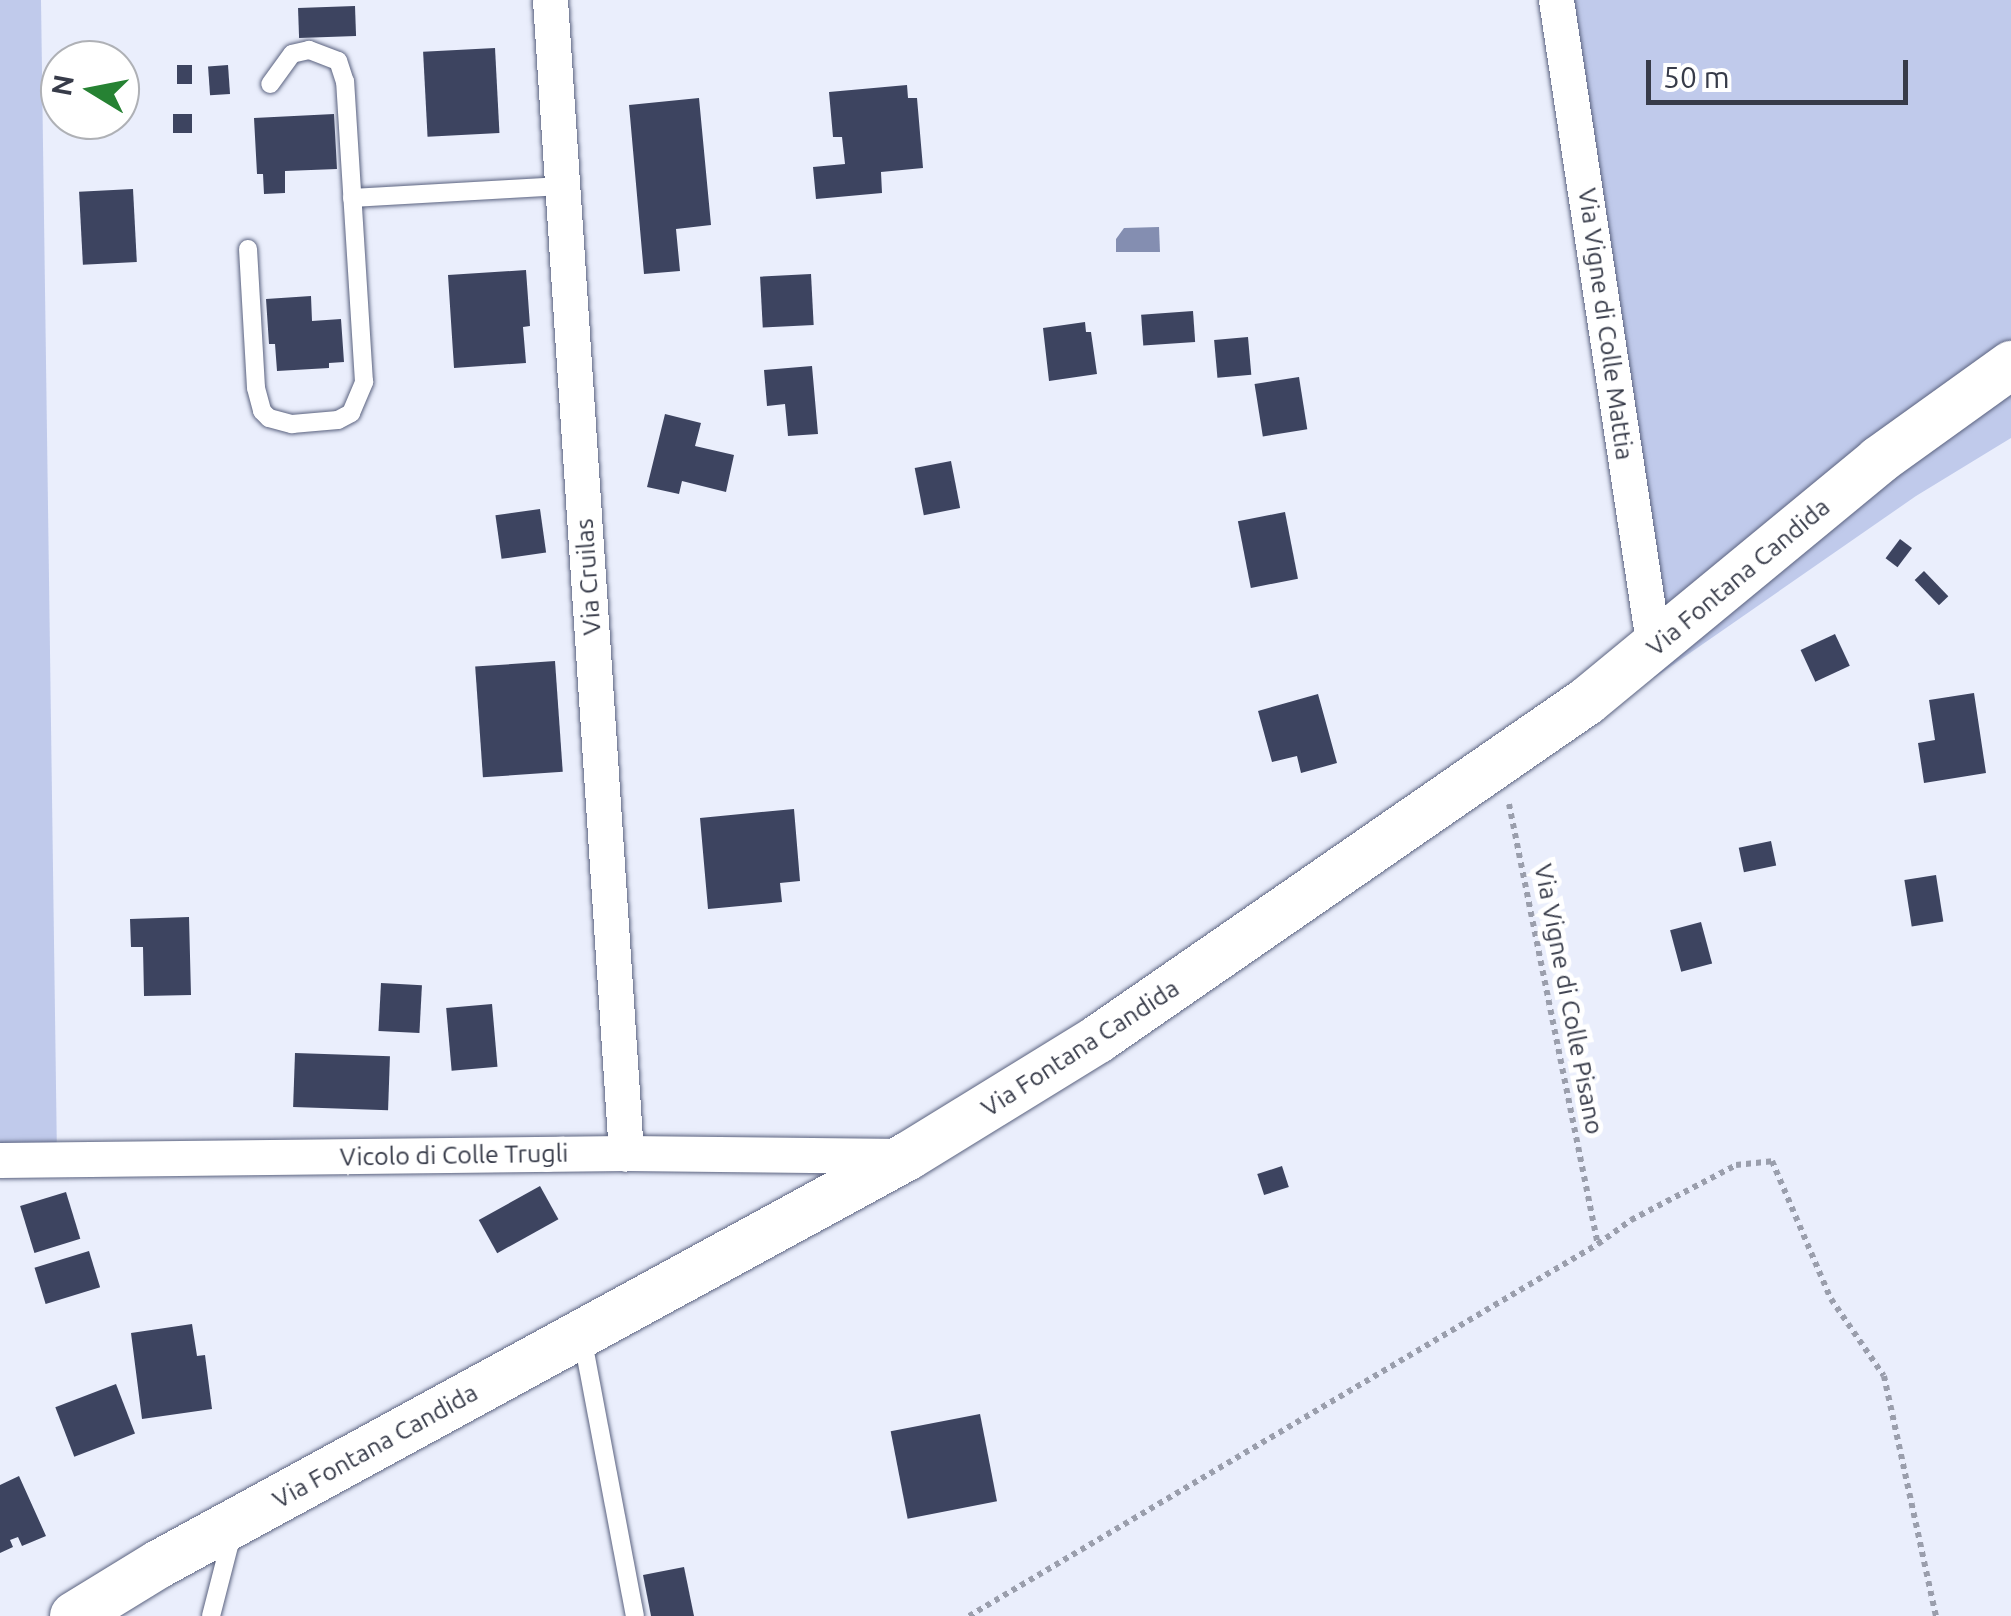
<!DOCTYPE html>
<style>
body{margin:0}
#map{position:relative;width:2011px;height:1616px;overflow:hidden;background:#eaeefc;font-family:Ubuntu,sans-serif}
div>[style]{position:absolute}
.green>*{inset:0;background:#c0caeb}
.water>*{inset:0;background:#848eb1}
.building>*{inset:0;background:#3d4460;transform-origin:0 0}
.path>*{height:6px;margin-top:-3px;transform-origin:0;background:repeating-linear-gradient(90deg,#9a9eac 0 5px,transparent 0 10px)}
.roads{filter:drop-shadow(0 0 2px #5a627f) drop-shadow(0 0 2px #5a627f)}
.lane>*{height:18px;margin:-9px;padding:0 9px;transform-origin:9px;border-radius:9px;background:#fff}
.street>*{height:35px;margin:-17.5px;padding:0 17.5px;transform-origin:17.5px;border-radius:17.5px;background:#fff}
.secondary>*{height:48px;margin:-24px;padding:0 24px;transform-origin:24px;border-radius:24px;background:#fff}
span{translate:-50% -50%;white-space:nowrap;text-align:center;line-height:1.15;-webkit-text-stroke:10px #fff;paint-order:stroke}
.street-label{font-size:25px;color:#373b49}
.north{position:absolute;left:40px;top:40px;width:100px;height:100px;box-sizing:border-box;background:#fff;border:2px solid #afb1b6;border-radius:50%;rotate:280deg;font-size:28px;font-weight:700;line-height:40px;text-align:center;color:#373b49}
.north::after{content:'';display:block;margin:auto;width:35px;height:45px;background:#268233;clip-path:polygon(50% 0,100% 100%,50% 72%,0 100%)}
.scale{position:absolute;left:1646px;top:60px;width:262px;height:45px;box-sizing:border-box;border:5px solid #373b49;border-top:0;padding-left:12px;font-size:30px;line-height:35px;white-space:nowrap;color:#373b49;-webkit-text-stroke:8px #fff;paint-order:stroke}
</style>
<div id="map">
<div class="green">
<i style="clip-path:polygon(0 0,41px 0,57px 1159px,0 1160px)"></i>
<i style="clip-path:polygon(1545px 0,2011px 0,2011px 438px,1916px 496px,1654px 678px)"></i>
</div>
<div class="water">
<i style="clip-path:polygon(1159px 227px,1160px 252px,1116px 252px,1116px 239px,1124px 228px)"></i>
</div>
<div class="building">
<i style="left:355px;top:6px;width:30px;height:57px;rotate:88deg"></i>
<i style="left:495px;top:48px;width:85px;height:72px;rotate:87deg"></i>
<i style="left:177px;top:65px;width:15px;height:19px"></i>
<i style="left:228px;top:65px;width:29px;height:20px;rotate:86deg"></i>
<i style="clip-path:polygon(907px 85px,908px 98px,917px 98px,923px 168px,881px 172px,882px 193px,816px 199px,813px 167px,845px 164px,842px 137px,833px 137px,829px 92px)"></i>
<i style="clip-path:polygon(699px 98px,711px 225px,676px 229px,680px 271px,644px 274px,629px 105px)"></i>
<i style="left:173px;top:114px;width:19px;height:19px"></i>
<i style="clip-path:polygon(334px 114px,337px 169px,285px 171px,285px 193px,264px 194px,263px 174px,257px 174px,254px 118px)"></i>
<i style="left:133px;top:189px;width:73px;height:54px;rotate:87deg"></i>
<i style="clip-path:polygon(526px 270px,530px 326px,523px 327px,526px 363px,454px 368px,448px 275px)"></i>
<i style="left:811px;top:274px;width:51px;height:51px;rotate:87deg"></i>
<i style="clip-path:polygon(311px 296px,312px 321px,341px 319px,344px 362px,329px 363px,329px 368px,277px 371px,275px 344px,269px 344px,266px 299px)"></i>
<i style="left:1193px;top:311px;width:31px;height:52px;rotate:86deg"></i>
<i style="clip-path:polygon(1085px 322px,1086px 332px,1091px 332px,1097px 374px,1049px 381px,1043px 328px)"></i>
<i style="left:1248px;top:337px;width:38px;height:34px;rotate:85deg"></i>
<i style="clip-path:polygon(812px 366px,818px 434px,788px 436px,785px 404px,767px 406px,764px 370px)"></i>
<i style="left:1299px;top:377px;width:53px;height:45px;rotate:81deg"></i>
<i style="clip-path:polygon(665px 414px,701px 423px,695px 446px,734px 455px,726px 492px,682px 481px,679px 494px,647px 487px)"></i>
<i style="left:951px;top:461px;width:48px;height:37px;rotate:79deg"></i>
<i style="left:540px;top:509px;width:44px;height:45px;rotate:82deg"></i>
<i style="left:1285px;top:512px;width:68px;height:48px;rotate:79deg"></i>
<i style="left:1900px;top:539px;width:15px;height:24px;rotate:37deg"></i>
<i style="left:1924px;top:571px;width:35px;height:13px;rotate:46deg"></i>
<i style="left:1835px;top:634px;width:35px;height:38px;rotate:65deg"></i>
<i style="left:555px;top:661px;width:111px;height:80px;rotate:86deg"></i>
<i style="clip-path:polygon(1974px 693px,1986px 773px,1924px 783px,1918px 743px,1935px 740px,1929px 700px)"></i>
<i style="clip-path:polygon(1318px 694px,1337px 763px,1301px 773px,1297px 756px,1272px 762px,1258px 711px)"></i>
<i style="clip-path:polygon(794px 809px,800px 881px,780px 883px,782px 902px,708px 909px,700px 818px)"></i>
<i style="left:1771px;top:841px;width:25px;height:33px;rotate:78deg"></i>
<i style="left:1936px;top:875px;width:47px;height:32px;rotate:81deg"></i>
<i style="clip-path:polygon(189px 917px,191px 995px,144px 996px,143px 947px,131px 947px,130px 919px)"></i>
<i style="left:1701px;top:922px;width:43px;height:32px;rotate:75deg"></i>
<i style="left:381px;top:983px;width:41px;height:48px;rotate:3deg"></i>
<i style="left:492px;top:1004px;width:63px;height:46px;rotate:85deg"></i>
<i style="left:295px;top:1053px;width:95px;height:54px;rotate:2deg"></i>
<i style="left:1282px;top:1166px;width:22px;height:26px;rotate:72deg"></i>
<i style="left:540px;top:1186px;width:38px;height:70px;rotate:61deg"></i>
<i style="left:66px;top:1192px;width:49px;height:48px;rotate:73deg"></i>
<i style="left:89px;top:1251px;width:38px;height:57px;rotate:73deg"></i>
<i style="clip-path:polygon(192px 1324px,197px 1356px,205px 1355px,212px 1409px,142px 1419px,131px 1333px)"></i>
<i style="left:116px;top:1384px;width:53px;height:65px;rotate:69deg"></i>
<i style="left:980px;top:1414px;width:89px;height:91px;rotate:79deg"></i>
<i style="clip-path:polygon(19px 1476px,46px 1536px,22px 1546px,18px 1537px,10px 1540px,13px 1547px,0 1553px,0 1485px)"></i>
<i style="clip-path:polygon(684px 1567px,694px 1616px,651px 1616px,643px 1575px)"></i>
</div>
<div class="path">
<i style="left:1509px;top:804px;width:449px;rotate:78.6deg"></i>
<i style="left:969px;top:1616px;width:731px;rotate:-30.6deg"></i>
<i style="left:1598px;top:1244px;width:41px;rotate:-36deg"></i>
<i style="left:1631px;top:1220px;width:119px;rotate:-27.6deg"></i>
<i style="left:1736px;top:1165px;width:36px;rotate:-6deg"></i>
<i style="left:1772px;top:1161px;width:150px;rotate:66.9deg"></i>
<i style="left:1831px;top:1299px;width:93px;rotate:55.5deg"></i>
<i style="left:1884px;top:1376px;width:246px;rotate:77.8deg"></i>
</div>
<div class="roads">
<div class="lane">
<i style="left:352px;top:198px;width:210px;rotate:-3.3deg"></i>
<i style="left:248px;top:249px;width:139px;rotate:86.7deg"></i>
<i style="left:256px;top:388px;width:24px;rotate:75deg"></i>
<i style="left:262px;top:411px;width:10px;rotate:45deg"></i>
<i style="left:269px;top:418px;width:24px;rotate:15deg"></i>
<i style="left:292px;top:424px;width:46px;rotate:-5deg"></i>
<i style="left:338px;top:420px;width:15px;rotate:-28deg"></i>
<i style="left:351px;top:413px;width:34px;rotate:-67deg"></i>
<i style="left:364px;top:382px;width:301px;rotate:-93.6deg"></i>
<i style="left:345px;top:82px;width:22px;rotate:-108deg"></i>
<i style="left:338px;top:61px;width:31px;rotate:-159deg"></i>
<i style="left:309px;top:50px;width:17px;rotate:167deg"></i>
<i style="left:292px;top:54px;width:37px;rotate:126deg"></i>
<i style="left:582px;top:1336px;width:285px;rotate:79.3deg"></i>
<i style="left:211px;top:1616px;width:85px;rotate:-75.6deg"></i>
</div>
<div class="street">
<i style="left:550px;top:0;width:1156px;rotate:86.23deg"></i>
<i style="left:1556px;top:0;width:656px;rotate:81.41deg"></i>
<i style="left:0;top:1160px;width:626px;rotate:-0.64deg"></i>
<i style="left:626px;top:1153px;width:278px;rotate:0.6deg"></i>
</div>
<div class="secondary">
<i style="left:74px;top:1616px;width:100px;rotate:-31.5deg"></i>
<i style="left:159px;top:1564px;width:853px;rotate:-28.58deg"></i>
<i style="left:908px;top:1156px;width:223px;rotate:-31.6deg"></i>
<i style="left:1098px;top:1039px;width:594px;rotate:-34.65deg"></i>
<i style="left:1587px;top:701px;width:379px;rotate:-39.5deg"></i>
<i style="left:1879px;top:460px;width:163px;rotate:-35.7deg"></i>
</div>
</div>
<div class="street-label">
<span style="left:1606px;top:324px;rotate:82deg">Via Vigne di Colle Mattia</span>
<span style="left:588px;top:577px;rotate:-94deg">Via Cruilas</span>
<span style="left:1738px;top:577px;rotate:-40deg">Via Fontana Candida</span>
<span style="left:1569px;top:999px;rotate:79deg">Via Vigne di Colle Pisano</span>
<span style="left:1080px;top:1048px;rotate:-33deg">Via Fontana Candida</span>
<span style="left:454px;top:1155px;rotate:-1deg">Vicolo di Colle Trugli</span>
<span style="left:375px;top:1446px;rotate:-29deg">Via Fontana Candida</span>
</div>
<div class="north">N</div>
<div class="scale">50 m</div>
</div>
